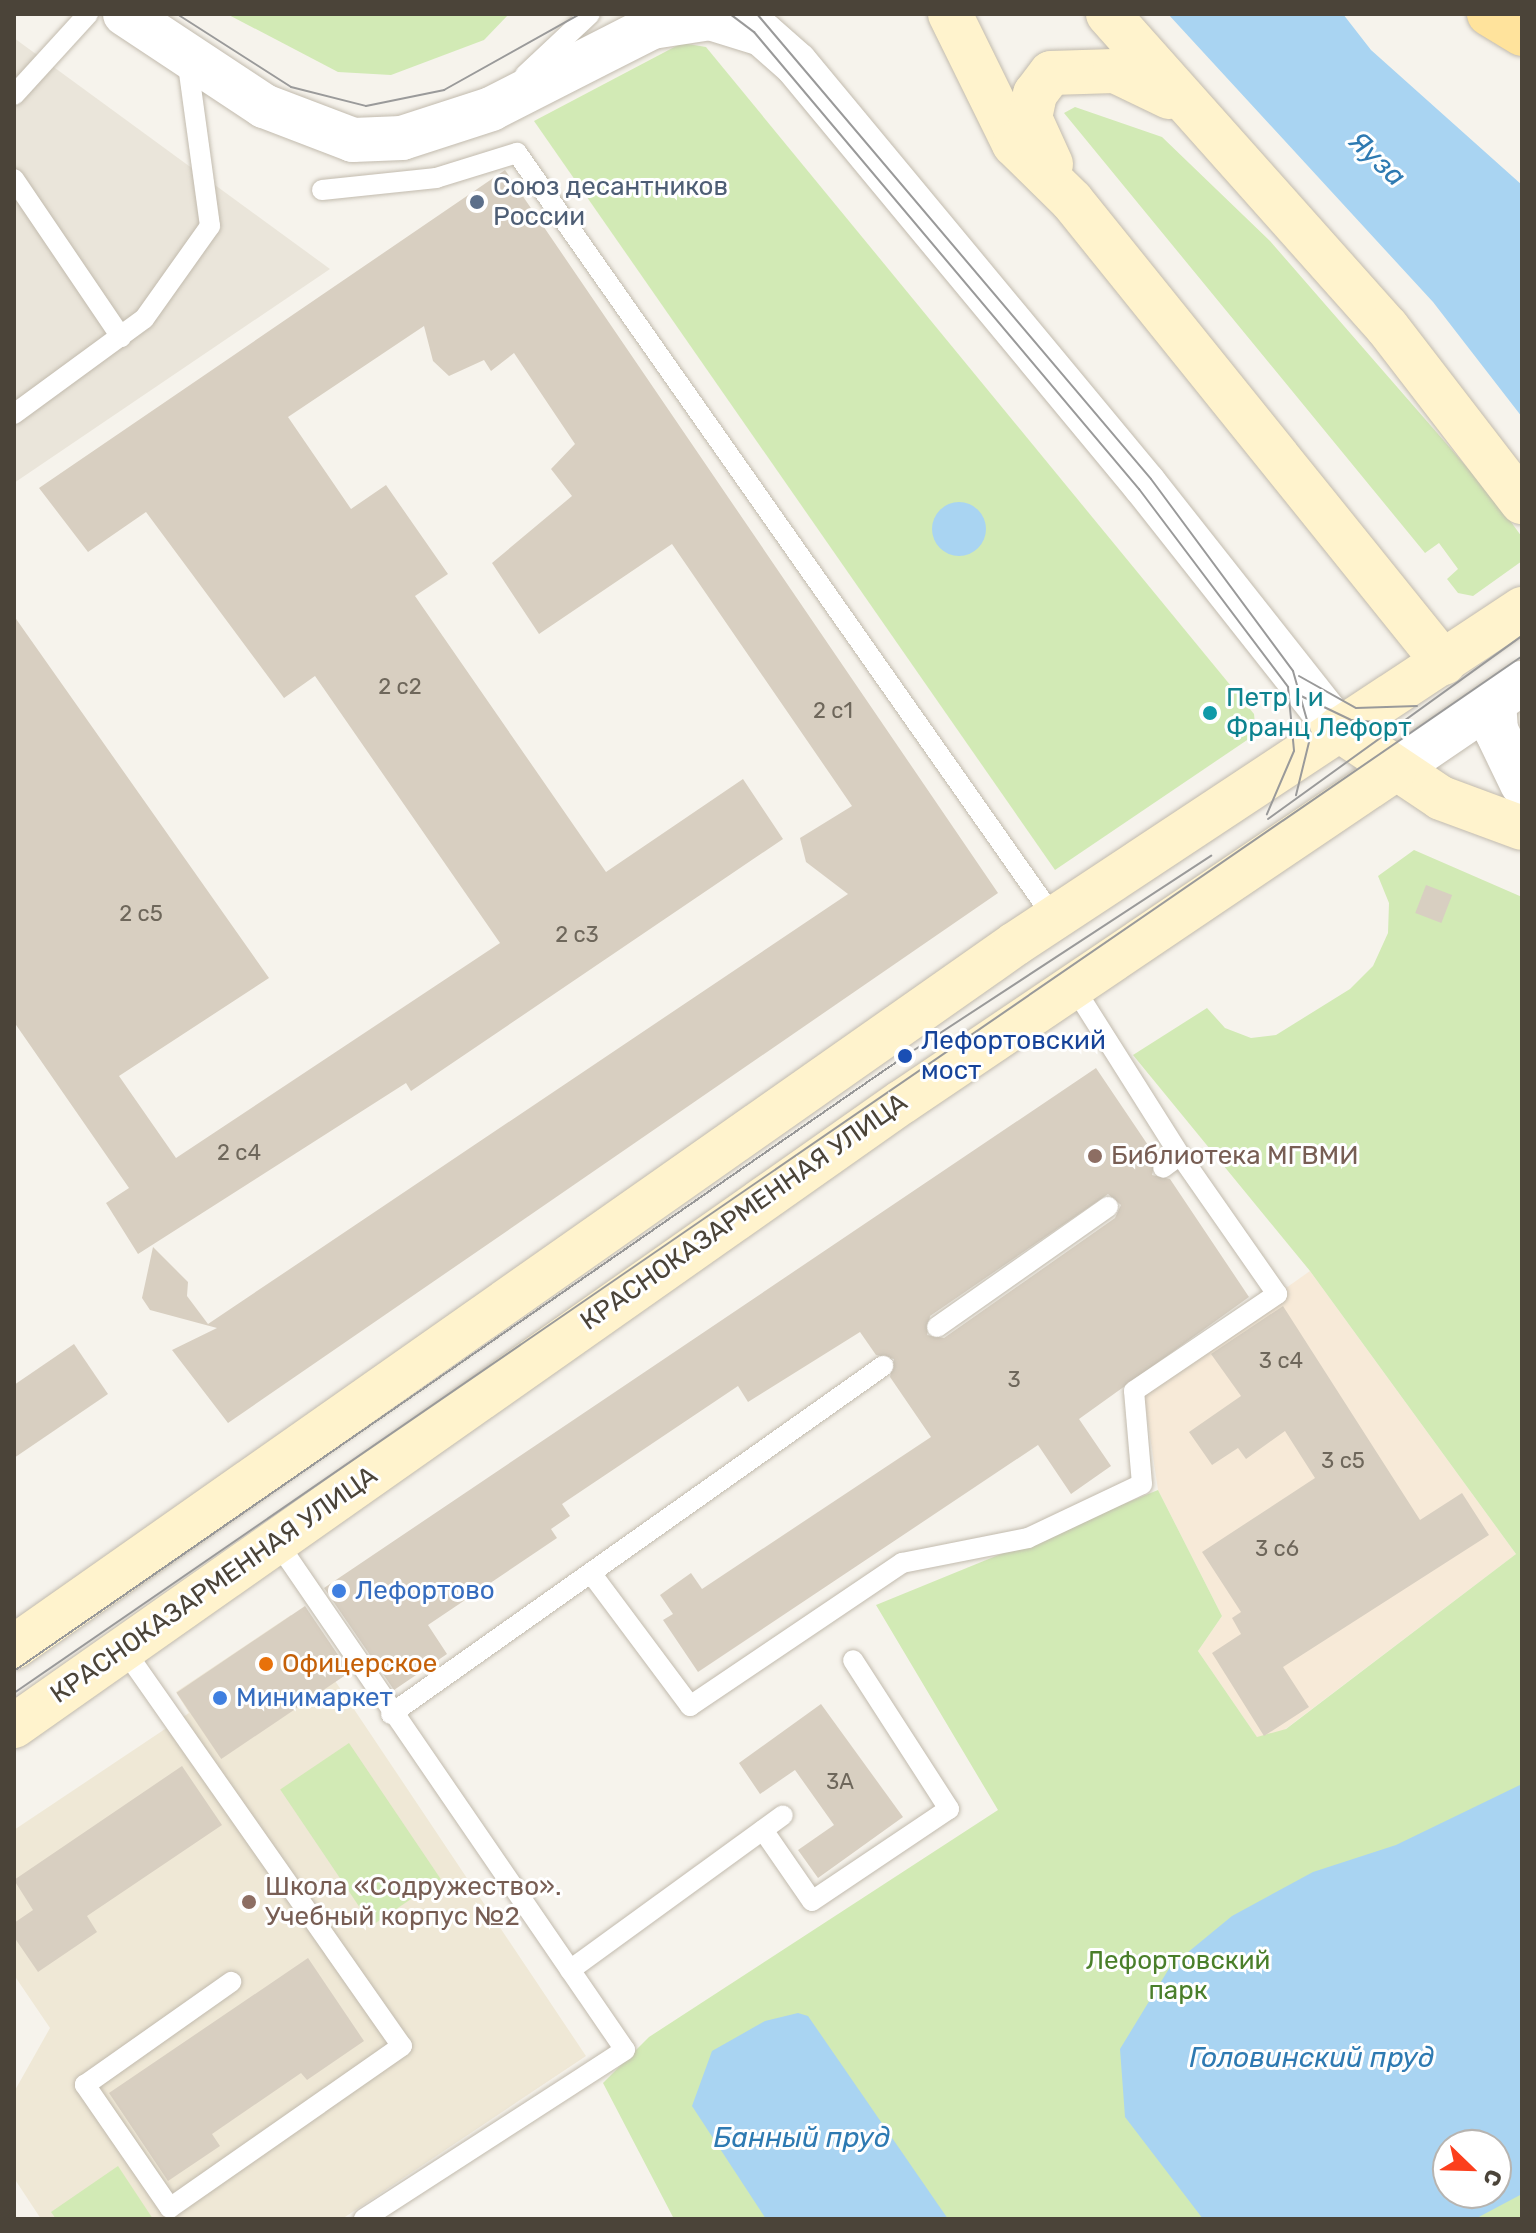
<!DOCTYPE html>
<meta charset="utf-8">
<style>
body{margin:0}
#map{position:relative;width:1536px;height:2233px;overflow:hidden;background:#f6f3ec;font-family:Rubik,sans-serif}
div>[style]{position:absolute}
.residential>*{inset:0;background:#eae5da}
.commercial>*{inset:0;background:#f7ead8}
.education>*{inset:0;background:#efe8d6}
.green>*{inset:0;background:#d2eab5;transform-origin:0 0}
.water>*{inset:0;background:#a9d4f2}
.round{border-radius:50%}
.building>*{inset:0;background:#d8cfc1;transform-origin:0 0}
.roads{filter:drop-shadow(0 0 2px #c2bbae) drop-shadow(0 0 2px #c2bbae)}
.service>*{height:20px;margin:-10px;padding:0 10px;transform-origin:10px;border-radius:10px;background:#fff}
.tertiary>*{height:44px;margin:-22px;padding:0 22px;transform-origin:22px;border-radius:22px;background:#fff}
.secondary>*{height:44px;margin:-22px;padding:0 22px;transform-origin:22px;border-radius:22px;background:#fff3cd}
.primary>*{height:44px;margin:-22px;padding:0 22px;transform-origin:22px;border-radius:22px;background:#ffe39c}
.tram>*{height:2px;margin:-1px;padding:0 1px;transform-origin:1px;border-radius:1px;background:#9a9a9a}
.dots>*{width:22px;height:22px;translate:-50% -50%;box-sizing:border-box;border:4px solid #fff;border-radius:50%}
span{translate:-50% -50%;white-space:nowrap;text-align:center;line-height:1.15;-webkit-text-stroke:6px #fff;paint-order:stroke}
.number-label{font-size:22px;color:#6e675b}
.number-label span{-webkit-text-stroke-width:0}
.service-label{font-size:26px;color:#4e5e75}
.left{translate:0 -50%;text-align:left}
.culture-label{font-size:26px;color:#0d838f}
.transit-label{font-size:26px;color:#164399}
.education-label{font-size:26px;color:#785e54}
.street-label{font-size:26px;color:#4b4439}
.shop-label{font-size:26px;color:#366cbe}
.food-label{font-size:26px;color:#c56008}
.park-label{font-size:26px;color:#4a7f2a}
.water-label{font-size:28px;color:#2e7ab2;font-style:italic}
.frame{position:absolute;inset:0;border:16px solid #4b4439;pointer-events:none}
.north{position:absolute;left:1432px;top:2129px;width:80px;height:80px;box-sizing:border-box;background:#fff;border:2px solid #b7b4b0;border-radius:50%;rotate:113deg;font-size:22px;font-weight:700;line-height:32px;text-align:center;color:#4b4439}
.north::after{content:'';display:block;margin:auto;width:28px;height:36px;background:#fc3f1d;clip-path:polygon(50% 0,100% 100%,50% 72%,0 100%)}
</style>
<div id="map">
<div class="residential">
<i style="clip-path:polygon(14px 38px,330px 269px,14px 483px)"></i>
</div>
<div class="commercial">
<i style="clip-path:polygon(1310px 1271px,1516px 1554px,1263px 1746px,1198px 1651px,1222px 1616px,1158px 1490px,1143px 1389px)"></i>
</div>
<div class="education">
<i style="clip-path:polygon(291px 1615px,586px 2056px,342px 2219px,41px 2219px,14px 2178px,14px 2092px,50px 2028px,14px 1975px,14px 1830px,189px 1713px,176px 1692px)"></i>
</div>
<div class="green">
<i style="clip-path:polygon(227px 14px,509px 14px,484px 40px,391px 75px,338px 72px)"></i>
<i style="clip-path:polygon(682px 43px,706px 47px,1254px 714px,1256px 734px,1055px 870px,534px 121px)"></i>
<i style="clip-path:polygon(1075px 107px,1162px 137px,1270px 241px,1492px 496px,1522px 537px,1522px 561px,1473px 596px,1458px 593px,1447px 579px,1458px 569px,1439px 543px,1425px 553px,1064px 113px)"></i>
<i style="clip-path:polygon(evenodd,1414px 850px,1522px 897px,1522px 2219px,674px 2219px,603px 2083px,649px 2037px,998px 1810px,876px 1605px,1158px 1490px,1222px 1616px,1198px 1651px,1257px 1737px,1286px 1729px,1516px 1554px,1310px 1271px,1133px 1055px,1207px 1008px,1225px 1028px,1251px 1038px,1276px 1035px,1350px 989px,1373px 966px,1388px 933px,1389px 903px,1378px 876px,1414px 850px,1448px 2145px,1496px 2145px,1496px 2193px,1448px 2193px,1448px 2145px)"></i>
<i style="left:349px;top:1743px;width:164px;height:83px;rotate:56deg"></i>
<i style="clip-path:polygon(118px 2166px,153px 2219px,56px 2219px,51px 2212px)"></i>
</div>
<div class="water">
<i style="clip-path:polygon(1168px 14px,1343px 14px,1371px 50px,1522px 185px,1522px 417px,1433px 302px)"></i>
<i class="round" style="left:932px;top:502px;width:54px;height:54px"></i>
<i style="clip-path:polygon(evenodd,1522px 1784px,1522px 2194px,1475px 2219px,1203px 2219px,1125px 2117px,1120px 2049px,1170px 1967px,1232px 1916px,1313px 1872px,1396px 1845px,1522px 1784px,1448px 2145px,1496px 2145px,1496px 2193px,1448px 2193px,1448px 2145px)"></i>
<i style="clip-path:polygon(798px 2013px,808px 2016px,948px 2219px,766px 2219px,692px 2106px,712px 2051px,765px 2021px)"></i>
</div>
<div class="building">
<i style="clip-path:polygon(505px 170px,998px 893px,228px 1423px,172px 1350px,217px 1328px,150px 1310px,142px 1298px,153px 1247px,188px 1282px,187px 1296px,208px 1324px,848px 894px,806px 862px,800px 838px,852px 806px,672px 544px,539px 634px,492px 563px,572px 496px,551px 469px,575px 444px,514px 353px,491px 371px,484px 360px,449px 376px,433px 361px,424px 326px,288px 417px,351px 509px,386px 485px,448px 574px,415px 596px,606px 872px,743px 779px,783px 839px,411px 1091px,406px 1083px,138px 1254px,106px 1203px,129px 1188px,14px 1022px,14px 616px,269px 978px,119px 1076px,176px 1158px,500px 943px,315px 676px,284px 698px,146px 512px,88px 552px,39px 488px)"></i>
<i style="left:1426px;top:885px;width:28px;height:30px;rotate:21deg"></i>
<i style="clip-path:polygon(evenodd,1096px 1068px,1156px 1157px,1152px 1175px,1170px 1179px,1249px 1297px,1079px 1419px,1111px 1466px,1071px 1494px,1038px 1445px,698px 1672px,663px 1620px,673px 1614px,660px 1595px,691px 1573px,702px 1589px,931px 1437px,890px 1377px,894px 1359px,876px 1355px,860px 1332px,748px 1402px,738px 1386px,562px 1504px,570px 1516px,551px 1529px,557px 1538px,428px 1625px,447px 1654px,394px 1690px,324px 1588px,1096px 1068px,1108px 1194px,1121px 1205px,1115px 1218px,944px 1338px,927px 1335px,930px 1316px,1108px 1194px)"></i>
<i style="clip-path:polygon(1283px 1306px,1420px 1520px,1462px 1493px,1489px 1535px,1283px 1667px,1309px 1707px,1264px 1736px,1212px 1653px,1241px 1634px,1232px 1618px,1241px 1612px,1202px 1552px,1315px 1478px,1285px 1431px,1246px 1459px,1238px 1448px,1212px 1465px,1189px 1432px,1241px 1396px,1211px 1354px)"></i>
<i style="clip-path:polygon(74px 1344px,108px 1394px,14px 1458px,14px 1385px)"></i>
<i style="left:305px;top:1606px;width:80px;height:155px;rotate:56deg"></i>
<i style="clip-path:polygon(821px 1704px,903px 1817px,818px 1878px,798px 1850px,834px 1825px,795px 1770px,760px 1794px,739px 1763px)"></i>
<i style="clip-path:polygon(182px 1766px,222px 1825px,87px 1916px,97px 1932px,38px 1972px,14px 1937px,14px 1923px,33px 1910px,14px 1880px)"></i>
<i style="clip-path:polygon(308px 1958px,364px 2041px,307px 2080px,301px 2073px,212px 2134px,220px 2146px,168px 2181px,109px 2093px)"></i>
</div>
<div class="roads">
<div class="service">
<i style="left:525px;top:75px;width:89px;rotate:-43.2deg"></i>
<i style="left:14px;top:95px;width:110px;rotate:-47.6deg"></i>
<i style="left:14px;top:179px;width:191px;rotate:55.9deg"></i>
<i style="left:322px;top:190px;width:115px;rotate:-6deg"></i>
<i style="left:436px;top:178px;width:85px;rotate:-17.2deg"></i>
<i style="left:517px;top:153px;width:935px;rotate:54.93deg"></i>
<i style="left:14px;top:414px;width:161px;rotate:-36.2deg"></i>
<i style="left:144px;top:319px;width:114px;rotate:-54.6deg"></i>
<i style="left:210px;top:226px;width:169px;rotate:-97.8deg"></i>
<i style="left:1073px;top:986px;width:200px;rotate:57.7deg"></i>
<i style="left:1180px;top:1155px;width:21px;rotate:143deg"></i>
<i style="left:937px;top:1327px;width:209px;rotate:-35.1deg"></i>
<i style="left:275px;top:1539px;width:619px;rotate:55.59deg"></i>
<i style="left:625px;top:2050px;width:311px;rotate:147.1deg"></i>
<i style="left:591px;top:1573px;width:166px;rotate:53.3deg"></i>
<i style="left:690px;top:1706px;width:256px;rotate:-34deg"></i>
<i style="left:902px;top:1563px;width:128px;rotate:-11.2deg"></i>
<i style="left:1028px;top:1538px;width:126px;rotate:-25.3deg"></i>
<i style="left:1142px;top:1484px;width:93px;rotate:-94.9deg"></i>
<i style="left:1134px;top:1391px;width:173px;rotate:-34.1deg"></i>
<i style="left:1277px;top:1294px;width:169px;rotate:-124.9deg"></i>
<i style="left:123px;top:1648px;width:486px;rotate:55deg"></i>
<i style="left:402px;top:2046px;width:283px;rotate:145.1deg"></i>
<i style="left:170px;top:2208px;width:150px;rotate:-124.6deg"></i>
<i style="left:85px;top:2085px;width:179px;rotate:-35.2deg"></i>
<i style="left:391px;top:1714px;width:603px;rotate:-35.27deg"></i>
<i style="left:763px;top:1830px;width:86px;rotate:55.4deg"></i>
<i style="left:812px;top:1901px;width:165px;rotate:-33.9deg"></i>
<i style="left:949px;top:1809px;width:177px;rotate:-122.8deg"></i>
<i style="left:570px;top:1970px;width:263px;rotate:-36deg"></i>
</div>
<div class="tertiary">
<i style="left:125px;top:14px;width:167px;rotate:33.5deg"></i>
<i style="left:264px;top:106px;width:95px;rotate:20.9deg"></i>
<i style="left:353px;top:140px;width:49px;rotate:-2.3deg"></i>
<i style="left:402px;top:138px;width:94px;rotate:-18deg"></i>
<i style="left:491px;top:109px;width:181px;rotate:-27deg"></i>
<i style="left:652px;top:27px;width:59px;rotate:-8.8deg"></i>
<i style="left:710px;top:18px;width:54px;rotate:17.1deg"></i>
<i style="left:762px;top:34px;width:45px;rotate:41.4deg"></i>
<i style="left:796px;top:64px;width:547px;rotate:50.34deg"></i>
<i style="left:1145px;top:485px;width:311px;rotate:51.7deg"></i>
<i style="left:1494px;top:702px;width:28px;rotate:86deg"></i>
<i style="left:1496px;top:730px;width:60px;rotate:64.3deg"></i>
<i style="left:1394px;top:770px;width:155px;rotate:-34.2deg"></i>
</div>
<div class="secondary">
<i style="left:950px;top:14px;width:145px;rotate:63.8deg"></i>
<i style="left:1014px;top:144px;width:81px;rotate:44.5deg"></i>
<i style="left:1072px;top:201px;width:593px;rotate:51.16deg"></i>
<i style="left:1108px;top:14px;width:419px;rotate:48.3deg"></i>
<i style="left:1387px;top:327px;width:221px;rotate:52.4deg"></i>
<i style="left:1051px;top:164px;width:51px;rotate:-114.5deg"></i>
<i style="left:1030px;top:118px;width:25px;rotate:-78deg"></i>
<i style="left:1035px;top:94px;width:26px;rotate:-53deg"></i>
<i style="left:1051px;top:73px;width:64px;rotate:-1.8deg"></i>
<i style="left:1115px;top:71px;width:60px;rotate:25.7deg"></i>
<i style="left:1338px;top:729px;width:124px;rotate:33.8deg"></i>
<i style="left:1441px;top:798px;width:86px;rotate:20.3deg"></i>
<i style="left:14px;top:1647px;width:1223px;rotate:-35.08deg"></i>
<i style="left:1015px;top:944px;width:608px;rotate:-33.45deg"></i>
<i style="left:14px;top:1726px;width:1085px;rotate:-35.1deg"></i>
<i style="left:902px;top:1102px;width:594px;rotate:-34.01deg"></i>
</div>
<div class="primary">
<i style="left:1489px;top:14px;width:39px;rotate:31deg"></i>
</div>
</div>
<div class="tram">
<i style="left:177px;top:14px;width:135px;rotate:32.6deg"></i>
<i style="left:291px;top:87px;width:77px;rotate:14.2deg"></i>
<i style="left:366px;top:106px;width:80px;rotate:-11.6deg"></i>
<i style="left:444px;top:90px;width:156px;rotate:-29.2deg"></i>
<i style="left:730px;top:14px;width:30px;rotate:37deg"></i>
<i style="left:754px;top:32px;width:598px;rotate:49.89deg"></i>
<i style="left:1139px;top:489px;width:248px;rotate:53deg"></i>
<i style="left:1288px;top:687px;width:64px;rotate:84.6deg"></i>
<i style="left:1294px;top:751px;width:69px;rotate:113.2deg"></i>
<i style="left:757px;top:14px;width:609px;rotate:49.72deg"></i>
<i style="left:1151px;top:479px;width:239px;rotate:53.5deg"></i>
<i style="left:1293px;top:671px;width:66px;rotate:74.1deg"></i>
<i style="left:1311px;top:734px;width:63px;rotate:103.8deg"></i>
<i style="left:1299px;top:676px;width:65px;rotate:29.3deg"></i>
<i style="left:1356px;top:708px;width:61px;rotate:-1.9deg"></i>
<i style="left:1301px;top:696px;width:55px;rotate:25.6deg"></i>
<i style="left:1351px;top:720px;width:47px;rotate:4.9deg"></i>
<i style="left:1268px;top:819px;width:313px;rotate:-35.8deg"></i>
<i style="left:14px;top:1671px;width:1083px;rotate:-34.61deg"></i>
<i style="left:905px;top:1056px;width:366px;rotate:-33.2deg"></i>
<i style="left:14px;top:1693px;width:1830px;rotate:-34.51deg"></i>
</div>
<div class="dots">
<i style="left:477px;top:202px;background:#5c6f8a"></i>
<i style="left:1210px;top:713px;background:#0f9aa8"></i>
<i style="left:905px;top:1056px;background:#1a4fb4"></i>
<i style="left:1095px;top:1156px;background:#8d6e63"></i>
<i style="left:339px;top:1591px;background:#3f7fe0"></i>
<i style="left:266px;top:1664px;background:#e8710a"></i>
<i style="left:220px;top:1698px;background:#3f7fe0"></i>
<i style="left:249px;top:1902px;background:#8d6e63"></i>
</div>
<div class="number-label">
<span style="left:400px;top:687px">2 с2</span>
<span style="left:833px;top:711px">2 с1</span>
<span style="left:141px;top:914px">2 с5</span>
<span style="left:577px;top:935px">2 c3</span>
<span style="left:239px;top:1153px">2 с4</span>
<span style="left:1281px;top:1361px">3 с4</span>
<span style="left:1014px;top:1380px">3</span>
<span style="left:1343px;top:1461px">3 с5</span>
<span style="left:1277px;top:1549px">3 с6</span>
<span style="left:840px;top:1782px">3А</span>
</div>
<div class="service-label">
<span class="left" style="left:493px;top:202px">Союз десантников<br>России</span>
</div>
<div class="culture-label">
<span class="left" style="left:1226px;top:713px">Петр I и<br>Франц Лефорт</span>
</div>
<div class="transit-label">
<span class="left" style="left:921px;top:1056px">Лефортовский<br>мост</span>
</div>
<div class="education-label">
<span class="left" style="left:1111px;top:1156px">Библиотека МГВМИ</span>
<span class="left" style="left:265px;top:1902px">Школа «Содружество».<br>Учебный корпус №2</span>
</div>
<div class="street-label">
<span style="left:744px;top:1212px;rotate:-35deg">КРАСНОКАЗАРМЕННАЯ УЛИЦА</span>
<span style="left:214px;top:1585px;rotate:-35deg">КРАСНОКАЗАРМЕННАЯ УЛИЦА</span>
</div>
<div class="shop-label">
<span class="left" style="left:355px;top:1591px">Лефортово</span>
<span class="left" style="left:236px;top:1698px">Минимаркет</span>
</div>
<div class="food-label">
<span class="left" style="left:282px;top:1664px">Офицерское</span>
</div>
<div class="park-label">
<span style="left:1178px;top:1976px">Лефортовский<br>парк</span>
</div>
<div class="water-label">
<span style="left:1377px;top:159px;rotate:43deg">Яуза</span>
<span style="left:1312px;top:2058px">Головинский пруд</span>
<span style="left:802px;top:2138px">Банный пруд</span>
</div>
<div class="frame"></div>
<div class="north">С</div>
</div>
